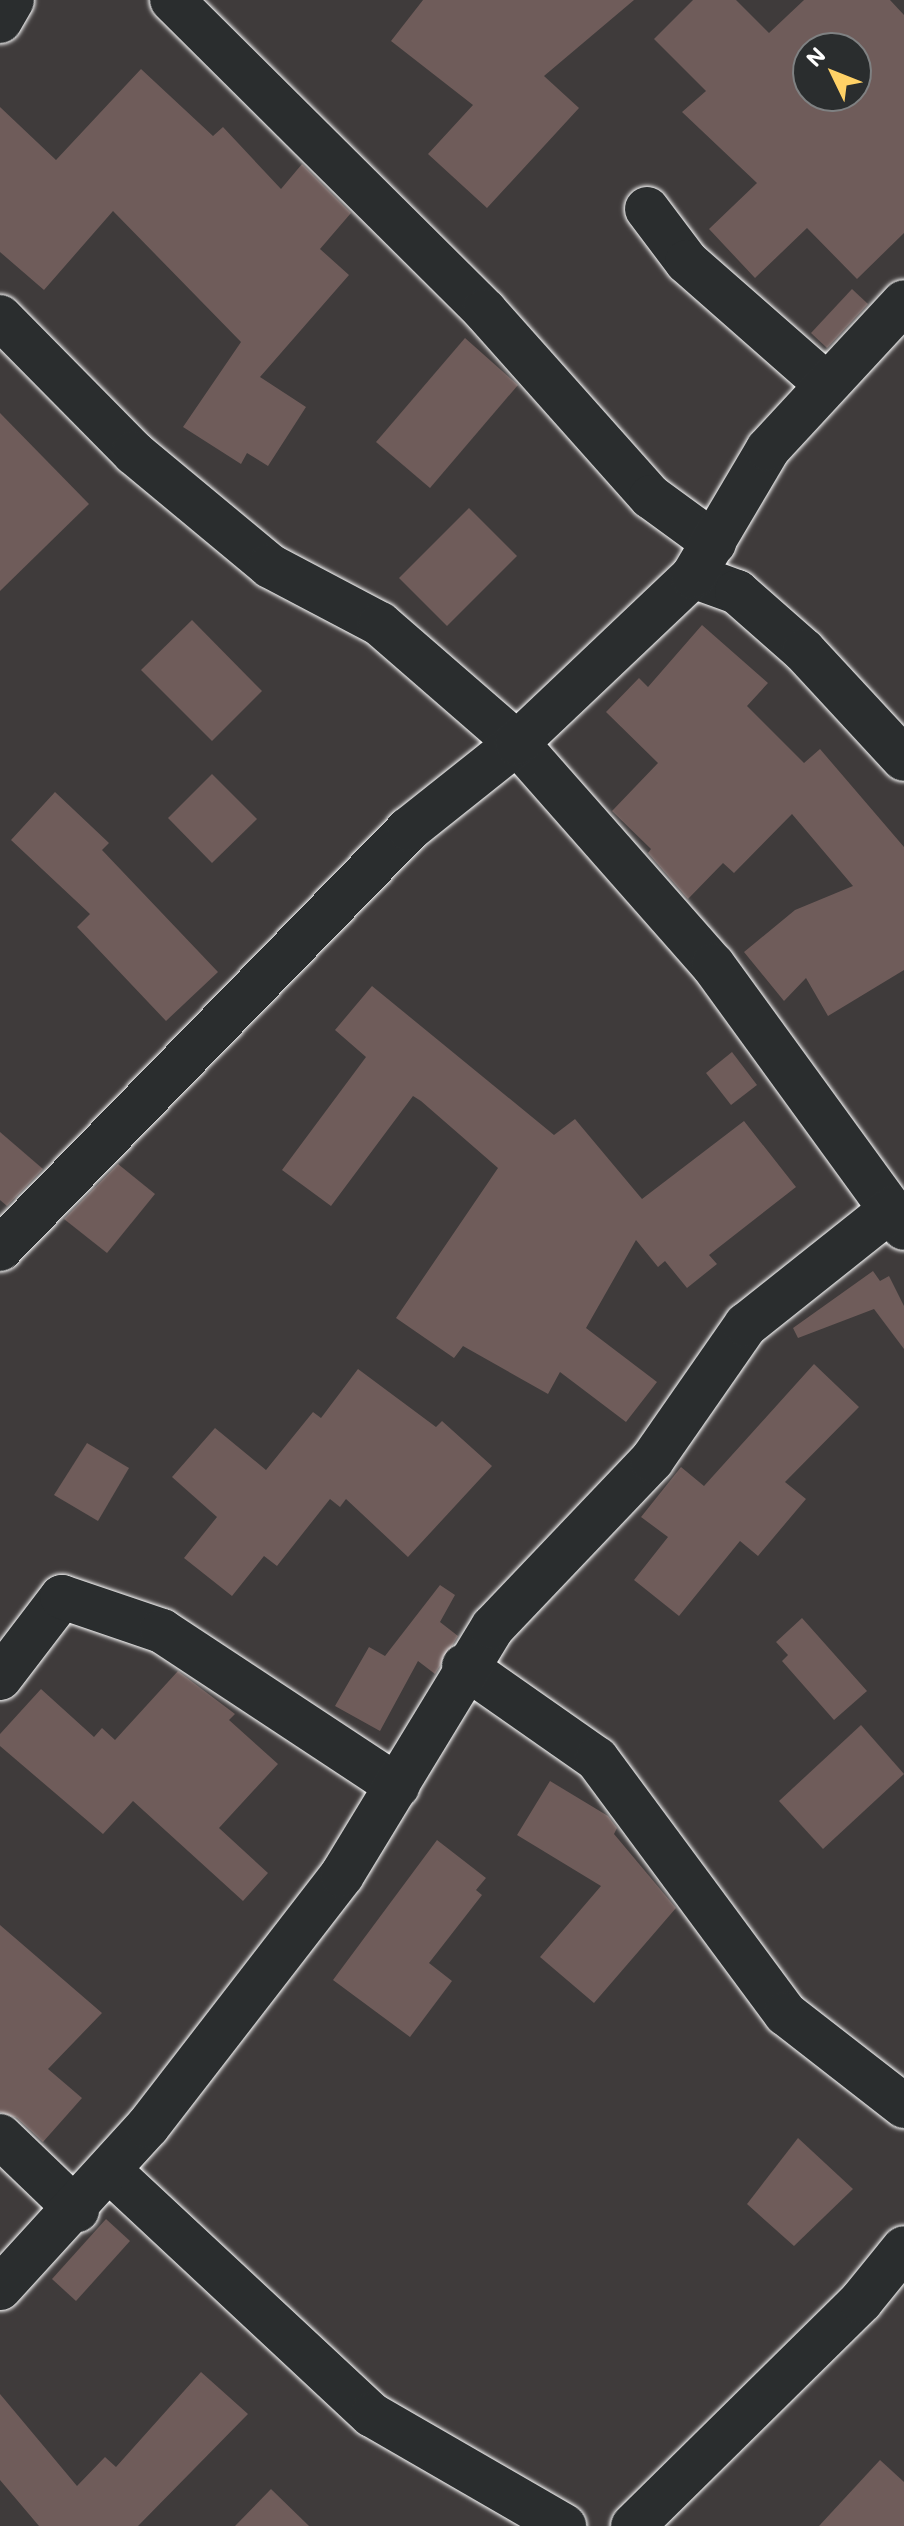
<!DOCTYPE html>
<style>
body{margin:0}
#map{position:relative;width:904px;height:2526px;overflow:hidden;background:#3f3b3b;font-family:Mali,sans-serif}
div>[style]{position:absolute}
[style*='--x']{left:calc(var(--x)*1px);top:calc(var(--y)*1px);width:calc(var(--w)*1px);rotate:calc(var(--a)*1deg)}
.building>*{inset:0;background:#6f5c5a}
.roads{filter:drop-shadow(0 0 2px #fff) drop-shadow(0 0 2px #fff)}
.minor>*{height:44px;margin:-22px;padding:0 22px;transform-origin:22px;border-radius:22px;background:#2a2d2e}
span{translate:-50% -50%;white-space:nowrap;text-align:center;line-height:1.15;-webkit-text-stroke:8px #2a2d2e;paint-order:stroke}
.north{position:absolute;left:792px;top:32px;width:80px;height:80px;box-sizing:border-box;background:#2a2d2e;border:2px solid #7f8182;border-radius:50%;rotate:313deg;font-size:22px;font-weight:700;line-height:32px;text-align:center;color:#fff}
.north::after{content:'';display:block;margin:auto;width:28px;height:36px;background:#ffd166;clip-path:polygon(50% 0,100% 100%,50% 72%,0 100%)}
</style>
<div id="map">
<div class="building">
<i style="clip-path:polygon(423px 0,634px 0,544px 76px,579px 108px,487px 208px,428px 154px,473px 105px,391px 41px)"></i>
<i style="clip-path:polygon(evenodd,693px 0,736px 0,769px 33px,804px 0,890px 0,904px 15px,904px 233px,857px 279px,807px 228px,755px 278px,709px 229px,757px 183px,682px 112px,706px 91px,654px 39px,693px 0,808px 48px,856px 48px,856px 96px,808px 96px,808px 48px)"></i>
<i style="clip-path:polygon(141px 69px,213px 136px,223px 127px,281px 189px,302px 164px,351px 213px,320px 249px,349px 275px,260px 377px,306px 407px,268px 466px,247px 453px,241px 464px,183px 427px,241px 342px,113px 211px,44px 290px,0 252px,0 107px,56px 160px)"></i>
<i style="clip-path:polygon(852px 289px,868px 304px,827px 348px,811px 333px)"></i>
<i style="clip-path:polygon(465px 338px,518px 385px,430px 488px,376px 442px)"></i>
<i style="clip-path:polygon(0 413px,89px 504px,0 591px)"></i>
<i style="clip-path:polygon(469px 508px,517px 556px,447px 626px,399px 578px)"></i>
<i style="clip-path:polygon(192px 620px,262px 691px,212px 741px,141px 670px)"></i>
<i style="clip-path:polygon(702px 625px,768px 683px,747px 706px,804px 763px,820px 749px,904px 847px,904px 970px,828px 1016px,806px 978px,784px 1001px,744px 952px,795px 910px,853px 886px,792px 814px,734px 873px,723px 863px,688px 899px,648px 853px,651px 849px,612px 811px,658px 763px,606px 712px,639px 678px,648px 687px)"></i>
<i style="clip-path:polygon(212px 774px,257px 819px,212px 863px,168px 818px)"></i>
<i style="clip-path:polygon(55px 792px,109px 843px,102px 850px,218px 972px,166px 1021px,77px 927px,90px 914px,11px 840px)"></i>
<i style="clip-path:polygon(372px 986px,554px 1135px,575px 1119px,642px 1199px,744px 1121px,796px 1187px,709px 1255px,717px 1264px,687px 1288px,665px 1261px,658px 1267px,636px 1240px,586px 1328px,657px 1382px,626px 1422px,560px 1372px,548px 1394px,463px 1346px,454px 1358px,396px 1318px,498px 1168px,421px 1101px,413px 1096px,331px 1206px,282px 1170px,366px 1057px,335px 1030px)"></i>
<i style="clip-path:polygon(732px 1052px,757px 1085px,731px 1105px,706px 1073px)"></i>
<i style="clip-path:polygon(0 1132px,43px 1169px,7px 1206px,0 1200px)"></i>
<i style="clip-path:polygon(118px 1164px,155px 1194px,107px 1253px,64px 1219px)"></i>
<i style="clip-path:polygon(873px 1271px,880px 1281px,889px 1276px,904px 1306px,904px 1349px,874px 1309px,798px 1338px,793px 1328px)"></i>
<i style="clip-path:polygon(814px 1364px,859px 1407px,785px 1482px,806px 1499px,758px 1556px,740px 1541px,679px 1616px,634px 1580px,668px 1537px,641px 1517px,681px 1467px,704px 1486px)"></i>
<i style="clip-path:polygon(358px 1369px,436px 1427px,442px 1421px,492px 1466px,408px 1557px,346px 1499px,340px 1507px,330px 1499px,277px 1566px,264px 1556px,232px 1596px,184px 1558px,217px 1517px,172px 1477px,215px 1428px,266px 1470px,313px 1412px,321px 1418px)"></i>
<i style="clip-path:polygon(87px 1443px,129px 1468px,98px 1521px,54px 1495px)"></i>
<i style="clip-path:polygon(440px 1585px,455px 1595px,440px 1622px,458px 1636px,435px 1674px,418px 1661px,380px 1731px,335px 1706px,369px 1647px,385px 1656px)"></i>
<i style="clip-path:polygon(802px 1618px,867px 1691px,834px 1720px,782px 1661px,788px 1655px,776px 1642px)"></i>
<i style="clip-path:polygon(178px 1671px,235px 1714px,229px 1720px,278px 1764px,219px 1828px,268px 1873px,243px 1901px,133px 1801px,103px 1834px,0 1746px,0 1734px,41px 1689px,94px 1737px,102px 1728px,115px 1740px)"></i>
<i style="clip-path:polygon(861px 1725px,904px 1774px,823px 1849px,779px 1801px)"></i>
<i style="clip-path:polygon(550px 1781px,608px 1816px,617px 1828px,614px 1834px,676px 1908px,594px 2003px,540px 1957px,601px 1886px,517px 1835px)"></i>
<i style="clip-path:polygon(437px 1840px,486px 1878px,476px 1890px,482px 1895px,429px 1963px,452px 1981px,410px 2037px,333px 1980px)"></i>
<i style="clip-path:polygon(0 1925px,102px 2013px,48px 2069px,82px 2098px,43px 2142px,17px 2118px,0 2112px)"></i>
<i style="clip-path:polygon(798px 2138px,853px 2189px,794px 2246px,747px 2204px)"></i>
<i style="clip-path:polygon(106px 2219px,130px 2241px,76px 2301px,52px 2279px)"></i>
<i style="clip-path:polygon(201px 2372px,248px 2414px,138px 2526px,39px 2526px,0 2480px,0 2394px,77px 2486px,105px 2457px,116px 2467px)"></i>
<i style="clip-path:polygon(880px 2460px,904px 2482px,904px 2526px,819px 2526px)"></i>
<i style="clip-path:polygon(271px 2489px,309px 2526px,235px 2526px)"></i>
</div>
<div class="roads">
<div class="minor">
<i style="--x:172;--y:0;--w:441;--a:44.8"></i>
<i style="--x:485;--y:311;--w:249;--a:48.3"></i>
<i style="--x:651;--y:497;--w:78;--a:36.1"></i>
<i style="--x:0;--y:21;--w:24;--a:-60"></i>
<i style="--x:647;--y:209;--w:66;--a:53"></i>
<i style="--x:687;--y:262;--w:185;--a:41.3"></i>
<i style="--x:0;--y:317;--w:191;--a:45.4"></i>
<i style="--x:134;--y:453;--w:177;--a:39.7"></i>
<i style="--x:270;--y:566;--w:124;--a:27.8"></i>
<i style="--x:380;--y:624;--w:181;--a:41"></i>
<i style="--x:517;--y:743;--w:296;--a:48.6"></i>
<i style="--x:713;--y:965;--w:325;--a:54"></i>
<i style="--x:693;--y:576;--w:47;--a:20"></i>
<i style="--x:737;--y:592;--w:89;--a:41.4"></i>
<i style="--x:804;--y:651;--w:147;--a:47.2"></i>
<i style="--x:0;--y:1249;--w:586;--a:-45.76"></i>
<i style="--x:409;--y:829;--w:138;--a:-38.5"></i>
<i style="--x:517;--y:743;--w:243;--a:-43.5"></i>
<i style="--x:693;--y:576;--w:147;--a:-59.4"></i>
<i style="--x:768;--y:449;--w:200;--a:-47.2"></i>
<i style="--x:464;--y:1666;--w:162;--a:35"></i>
<i style="--x:597;--y:1759;--w:317;--a:53.5"></i>
<i style="--x:786;--y:2014;--w:150;--a:37.9"></i>
<i style="--x:0;--y:1678;--w:102;--a:-52.6"></i>
<i style="--x:62;--y:1597;--w:106;--a:18.8"></i>
<i style="--x:162;--y:1631;--w:282;--a:33.4"></i>
<i style="--x:0;--y:2136;--w:107;--a:43.9"></i>
<i style="--x:110;--y:2171;--w:358;--a:43"></i>
<i style="--x:372;--y:2415;--w:222;--a:30"></i>
<i style="--x:0;--y:2288;--w:219;--a:-47.6"></i>
<i style="--x:148;--y:2126;--w:317;--a:-52.3"></i>
<i style="--x:342;--y:1875;--w:290;--a:-58.7"></i>
<i style="--x:493;--y:1627;--w:231;--a:-46.4"></i>
<i style="--x:652;--y:1460;--w:165;--a:-55.2"></i>
<i style="--x:746;--y:1325;--w:186;--a:-38.5"></i>
<i style="--x:633;--y:2526;--w:320;--a:-44.6"></i>
<i style="--x:861;--y:2301;--w:68;--a:-50.9"></i>
</div>
</div>
<div class="north">N</div>
</div>
